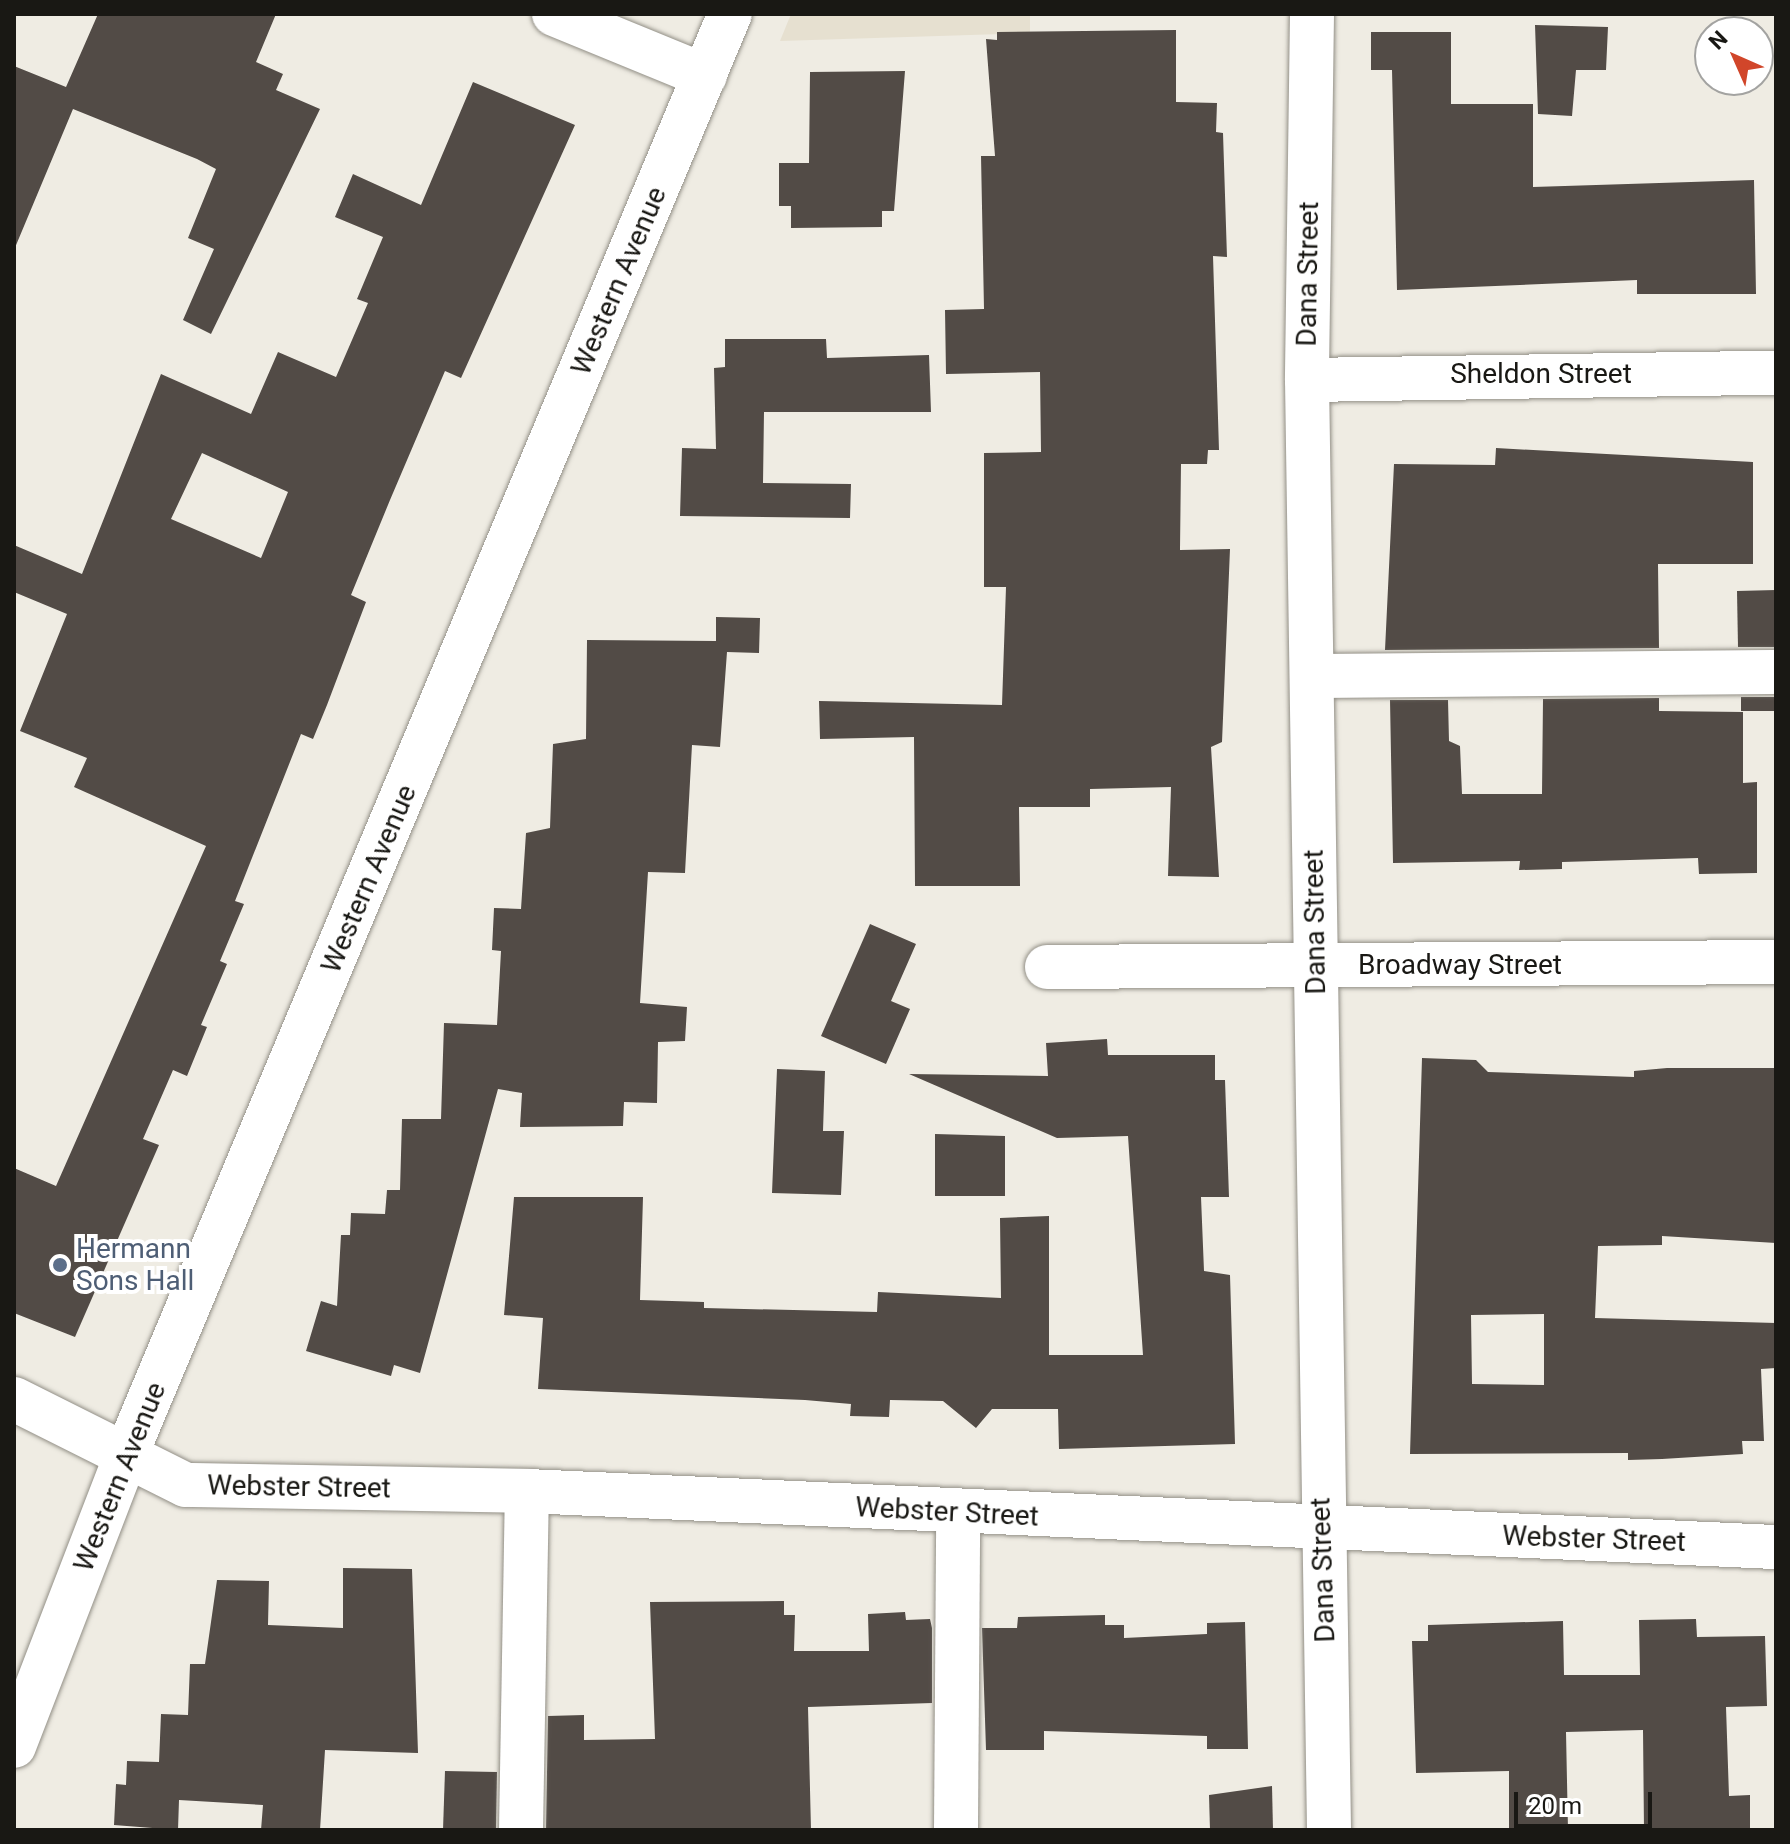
<!DOCTYPE html>
<style>
body{margin:0}
#map{position:relative;width:1790px;height:1844px;overflow:hidden;background:#efece3;font-family:Roboto,sans-serif}
div>[style]{position:absolute}
[style*='--x']{left:calc(var(--x)*1px);top:calc(var(--y)*1px);width:calc(var(--w)*1px);rotate:calc(var(--a)*1deg)}
.built>*{inset:0;background:#e6e0d0}
.building>*{inset:0;background:#524b46}
.roads{filter:drop-shadow(0 0 2px #928f86) drop-shadow(0 0 2px #928f86)}
.minor>*{height:44px;margin:-22px;padding:0 22px;transform-origin:22px;border-radius:22px;background:#fff}
.dots>*{width:22px;height:22px;translate:-50% -50%;box-sizing:border-box;border:4px solid #fff;border-radius:50%}
span{translate:-50% -50%;white-space:nowrap;text-align:center;line-height:1.15;-webkit-text-stroke:8px #fff;paint-order:stroke}
.street-label{font-size:28px;color:#191814}
.service-label{font-size:28px;color:#4e5e75}
.left{translate:0 -50%;text-align:left}
.frame{position:absolute;inset:0;border:16px solid #191814;pointer-events:none}
.north{position:absolute;left:1694px;top:16px;width:80px;height:80px;box-sizing:border-box;background:#fff;border:2px solid #a3a3a1;border-radius:50%;rotate:315deg;font-size:22px;font-weight:700;line-height:32px;text-align:center;color:#191814}
.north::after{content:'';display:block;margin:auto;width:28px;height:36px;background:#d1462a;clip-path:polygon(50% 0,100% 100%,50% 72%,0 100%)}
.scale{position:absolute;left:1514px;top:1792px;width:138px;height:36px;box-sizing:border-box;border:4px solid #191814;border-top:0;padding-left:10px;font-size:24px;line-height:28px;white-space:nowrap;color:#191814;-webkit-text-stroke:6px #fff;paint-order:stroke}
</style>
<div id="map">
<div class="built">
<i style="clip-path:polygon(791px 14px,1030px 14px,1030px 33px,780px 41px)"></i>
</div>
<div class="building">
<i style="clip-path:polygon(98px 14px,276px 14px,256px 62px,283px 74px,276px 90px,320px 109px,211px 334px,183px 320px,214px 249px,188px 238px,216px 169px,197px 159px,73px 109px,14px 250px,14px 66px,66px 87px)"></i>
<i style="clip-path:polygon(1535px 25px,1608px 27px,1606px 70px,1576px 70px,1572px 116px,1538px 114px)"></i>
<i style="clip-path:polygon(1176px 30px,1176px 102px,1217px 103px,1216px 132px,1223px 133px,1227px 257px,1213px 256px,1219px 450px,1208px 450px,1207px 464px,1181px 464px,1180px 550px,1230px 549px,1222px 742px,1211px 747px,1219px 877px,1168px 876px,1171px 787px,1090px 789px,1090px 807px,1019px 807px,1020px 886px,915px 886px,914px 737px,820px 739px,819px 701px,1002px 705px,1006px 587px,984px 587px,984px 453px,1041px 452px,1040px 372px,946px 374px,945px 310px,984px 309px,981px 156px,995px 156px,986px 39px,997px 40px,997px 32px)"></i>
<i style="clip-path:polygon(1371px 32px,1451px 32px,1451px 104px,1533px 104px,1533px 187px,1754px 180px,1756px 294px,1637px 294px,1637px 280px,1397px 290px,1392px 70px,1371px 70px)"></i>
<i style="clip-path:polygon(905px 71px,894px 211px,882px 211px,882px 227px,791px 228px,791px 206px,779px 206px,779px 163px,809px 163px,810px 72px)"></i>
<i style="clip-path:polygon(evenodd,473px 82px,575px 125px,461px 378px,445px 371px,390px 500px,351px 595px,366px 602px,327px 705px,313px 739px,301px 734px,235px 901px,244px 904px,220px 961px,227px 964px,201px 1025px,207px 1027px,187px 1076px,173px 1070px,143px 1139px,159px 1145px,75px 1337px,14px 1313px,14px 1168px,56px 1186px,206px 846px,74px 787px,87px 758px,20px 731px,67px 614px,14px 592px,14px 545px,82px 574px,161px 374px,251px 414px,278px 352px,336px 377px,368px 303px,357px 299px,383px 237px,335px 217px,353px 174px,421px 205px,473px 82px,202px 453px,288px 492px,261px 558px,171px 519px,202px 453px)"></i>
<i style="clip-path:polygon(725px 339px,826px 339px,827px 358px,929px 355px,931px 412px,764px 412px,763px 483px,851px 484px,850px 518px,680px 516px,682px 448px,716px 449px,714px 368px,725px 367px)"></i>
<i style="clip-path:polygon(1496px 448px,1753px 462px,1753px 564px,1658px 564px,1659px 648px,1385px 650px,1394px 464px,1495px 465px)"></i>
<i style="clip-path:polygon(1776px 590px,1776px 647px,1738px 647px,1737px 591px)"></i>
<i style="clip-path:polygon(716px 617px,760px 618px,759px 653px,727px 652px,720px 747px,692px 745px,685px 873px,648px 872px,640px 1003px,687px 1007px,685px 1041px,658px 1042px,657px 1103px,624px 1102px,623px 1126px,520px 1127px,522px 1093px,498px 1089px,420px 1373px,394px 1365px,391px 1376px,306px 1351px,321px 1301px,337px 1306px,341px 1235px,350px 1235px,351px 1213px,385px 1214px,387px 1190px,400px 1190px,402px 1119px,441px 1119px,444px 1023px,497px 1025px,501px 951px,492px 950px,494px 908px,521px 909px,526px 833px,550px 828px,553px 744px,586px 739px,587px 640px,716px 641px)"></i>
<i style="clip-path:polygon(1741px 697px,1776px 697px,1776px 711px,1741px 711px)"></i>
<i style="clip-path:polygon(1659px 698px,1659px 711px,1743px 712px,1743px 783px,1757px 782px,1757px 873px,1699px 874px,1698px 858px,1562px 862px,1562px 869px,1519px 870px,1520px 861px,1393px 863px,1390px 700px,1448px 700px,1449px 741px,1460px 746px,1462px 794px,1542px 794px,1543px 699px)"></i>
<i style="clip-path:polygon(870px 924px,916px 944px,891px 1001px,910px 1009px,886px 1064px,821px 1036px)"></i>
<i style="clip-path:polygon(1107px 1039px,1108px 1055px,1215px 1055px,1215px 1080px,1225px 1080px,1229px 1197px,1201px 1197px,1204px 1271px,1230px 1275px,1235px 1444px,1059px 1449px,1058px 1409px,992px 1409px,976px 1428px,943px 1401px,890px 1400px,889px 1417px,850px 1416px,851px 1404px,805px 1400px,538px 1389px,543px 1318px,504px 1315px,514px 1197px,643px 1197px,640px 1300px,704px 1302px,704px 1308px,877px 1312px,878px 1292px,1001px 1298px,1000px 1218px,1049px 1216px,1049px 1355px,1143px 1355px,1128px 1136px,1057px 1138px,909px 1074px,1048px 1076px,1046px 1043px)"></i>
<i style="clip-path:polygon(evenodd,1422px 1058px,1476px 1060px,1488px 1072px,1634px 1077px,1634px 1071px,1667px 1068px,1776px 1068px,1776px 1243px,1662px 1236px,1662px 1245px,1598px 1246px,1595px 1318px,1776px 1323px,1776px 1368px,1761px 1369px,1764px 1441px,1742px 1441px,1743px 1454px,1662px 1459px,1628px 1460px,1628px 1453px,1410px 1454px,1422px 1058px,1544px 1314px,1544px 1385px,1472px 1384px,1471px 1315px,1544px 1314px)"></i>
<i style="clip-path:polygon(777px 1069px,825px 1071px,823px 1131px,844px 1131px,841px 1195px,772px 1193px)"></i>
<i style="clip-path:polygon(935px 1134px,1005px 1136px,1005px 1196px,935px 1196px)"></i>
<i style="clip-path:polygon(343px 1568px,412px 1569px,418px 1753px,325px 1750px,320px 1830px,261px 1830px,263px 1805px,179px 1800px,178px 1830px,114px 1825px,116px 1784px,126px 1785px,127px 1761px,159px 1762px,161px 1714px,188px 1715px,190px 1664px,205px 1664px,217px 1580px,269px 1581px,268px 1625px,343px 1628px)"></i>
<i style="clip-path:polygon(784px 1601px,784px 1615px,795px 1615px,794px 1651px,869px 1651px,868px 1614px,905px 1612px,906px 1620px,930px 1619px,932px 1628px,932px 1703px,808px 1707px,811px 1830px,546px 1830px,548px 1716px,584px 1715px,584px 1740px,655px 1739px,650px 1602px)"></i>
<i style="clip-path:polygon(1105px 1615px,1105px 1625px,1124px 1625px,1124px 1638px,1207px 1634px,1207px 1623px,1245px 1622px,1248px 1749px,1207px 1749px,1207px 1736px,1044px 1731px,1044px 1750px,986px 1750px,982px 1628px,1017px 1628px,1018px 1617px)"></i>
<i style="clip-path:polygon(1696px 1619px,1697px 1637px,1765px 1636px,1767px 1706px,1726px 1707px,1729px 1796px,1750px 1795px,1750px 1830px,1644px 1830px,1643px 1730px,1566px 1732px,1568px 1830px,1509px 1830px,1509px 1771px,1416px 1773px,1412px 1641px,1428px 1641px,1428px 1625px,1563px 1621px,1564px 1675px,1640px 1675px,1639px 1620px)"></i>
<i style="clip-path:polygon(445px 1771px,497px 1772px,496px 1830px,443px 1830px)"></i>
<i style="clip-path:polygon(1272px 1786px,1273px 1830px,1210px 1830px,1209px 1795px)"></i>
</div>
<div class="roads">
<div class="minor">
<i style="--x:554;--y:14;--w:163;--a:22.3"></i>
<i style="--x:1312;--y:14;--w:366;--a:90.8"></i>
<i style="--x:1307;--y:380;--w:1450;--a:89.13"></i>
<i style="--x:1307;--y:380;--w:469;--a:-0.9"></i>
<i style="--x:1312;--y:676;--w:464;--a:-0.5"></i>
<i style="--x:1047;--y:967;--w:729;--a:-0.39"></i>
<i style="--x:14;--y:1399;--w:192;--a:26.6"></i>
<i style="--x:186;--y:1485;--w:341;--a:1"></i>
<i style="--x:527;--y:1491;--w:1250;--a:2.57"></i>
<i style="--x:14;--y:1746;--w:317;--a:-68.9"></i>
<i style="--x:128;--y:1450;--w:1557;--a:-67.26"></i>
<i style="--x:521;--y:1830;--w:339;--a:-89"></i>
<i style="--x:956;--y:1830;--w:317;--a:-89.6"></i>
</div>
</div>
<div class="dots">
<i style="left:60px;top:1265px;background:#5c6f8a"></i>
</div>
<div class="street-label">
<span style="left:1308px;top:274px;rotate:-89deg">Dana Street</span>
<span style="left:619px;top:281px;rotate:-67deg">Western Avenue</span>
<span style="left:1541px;top:374px">Sheldon Street</span>
<span style="left:369px;top:879px;rotate:-67deg">Western Avenue</span>
<span style="left:1315px;top:922px;rotate:-91deg">Dana Street</span>
<span style="left:1460px;top:965px">Broadway Street</span>
<span style="left:120px;top:1477px;rotate:-68deg">Western Avenue</span>
<span style="left:299px;top:1487px;rotate:1deg">Webster Street</span>
<span style="left:947px;top:1512px;rotate:3deg">Webster Street</span>
<span style="left:1594px;top:1539px;rotate:2deg">Webster Street</span>
<span style="left:1323px;top:1570px;rotate:-92deg">Dana Street</span>
</div>
<div class="service-label">
<span class="left" style="left:76px;top:1265px">Hermann<br>Sons Hall</span>
</div>
<div class="frame"></div>
<div class="north">N</div>
<div class="scale">20 m</div>
</div>
